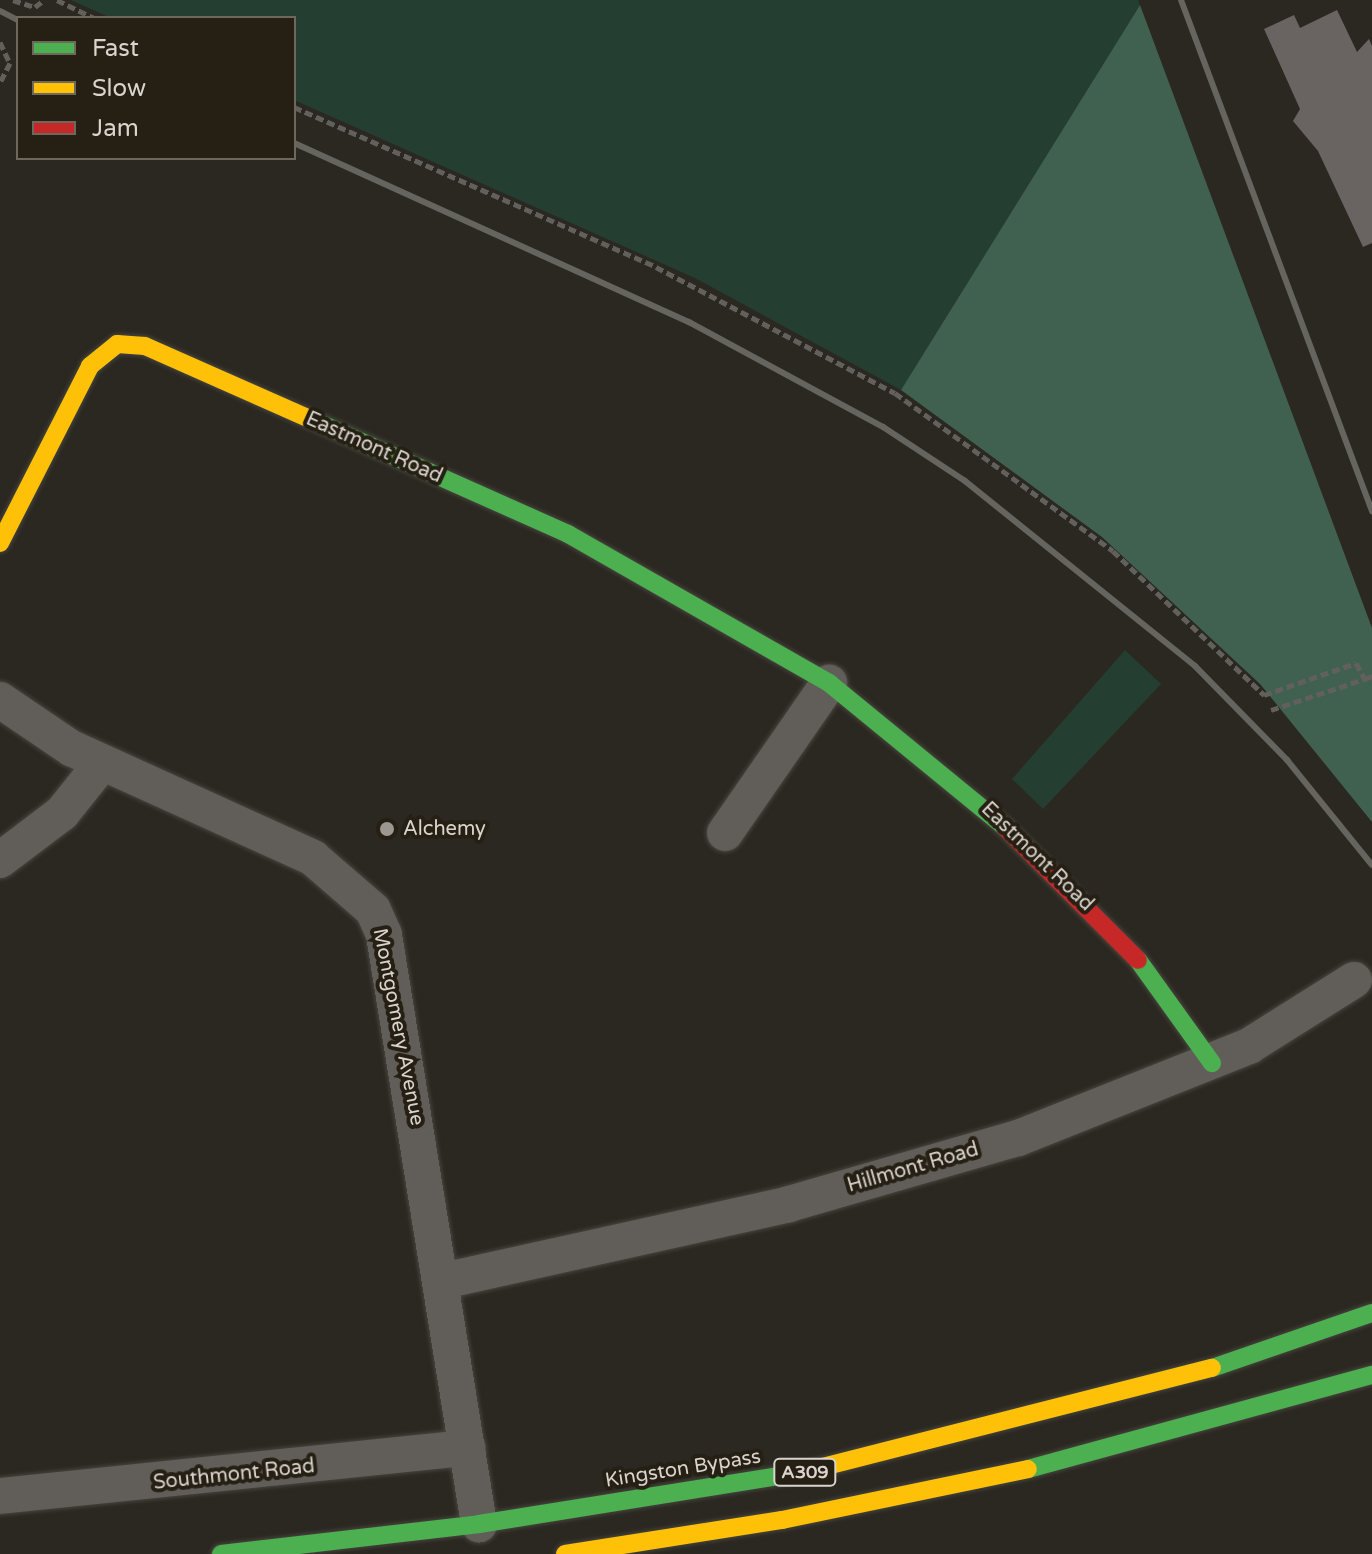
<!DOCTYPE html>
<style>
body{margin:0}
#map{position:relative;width:1372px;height:1554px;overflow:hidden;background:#2b2821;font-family:"Varela Round",sans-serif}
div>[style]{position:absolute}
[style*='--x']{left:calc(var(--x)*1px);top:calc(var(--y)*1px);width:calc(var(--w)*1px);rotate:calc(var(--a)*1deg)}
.green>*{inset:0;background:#243e31}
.forest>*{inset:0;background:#406050}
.building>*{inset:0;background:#696462}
.path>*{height:5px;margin-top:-2.5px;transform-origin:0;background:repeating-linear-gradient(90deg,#62605c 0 8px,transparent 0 12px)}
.roads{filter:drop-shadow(0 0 2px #46443e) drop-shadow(0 0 2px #46443e)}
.street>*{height:36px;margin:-18px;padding:0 18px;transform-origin:18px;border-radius:18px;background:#615e5a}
.fast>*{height:18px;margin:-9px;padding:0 9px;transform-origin:9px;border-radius:9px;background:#4caf50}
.slow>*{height:18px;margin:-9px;padding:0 9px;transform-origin:9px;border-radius:9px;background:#ffc107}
.jam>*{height:18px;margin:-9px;padding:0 9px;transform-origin:9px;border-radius:9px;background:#c62828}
.rail>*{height:6px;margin:-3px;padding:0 3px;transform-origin:3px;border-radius:3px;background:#66645f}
.dots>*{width:22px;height:22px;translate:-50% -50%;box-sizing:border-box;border:4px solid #251f14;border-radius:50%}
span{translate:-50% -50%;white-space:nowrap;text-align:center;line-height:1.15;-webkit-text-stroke:8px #251f14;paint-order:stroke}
.shield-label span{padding:2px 6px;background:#251f14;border:2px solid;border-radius:6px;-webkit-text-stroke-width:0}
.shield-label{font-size:18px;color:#d9d5ce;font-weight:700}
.street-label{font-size:20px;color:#d9d5ce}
.poi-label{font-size:20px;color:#d9d5ce}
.left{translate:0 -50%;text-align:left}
.legend{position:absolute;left:16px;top:16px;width:280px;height:144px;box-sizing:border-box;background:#251f14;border:2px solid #6d685e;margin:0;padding:10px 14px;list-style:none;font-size:24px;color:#d9d5ce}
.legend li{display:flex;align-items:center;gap:16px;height:40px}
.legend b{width:40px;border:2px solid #6d685e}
</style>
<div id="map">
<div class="green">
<i style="clip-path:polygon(71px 0,1138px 0,1140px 5px,901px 390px,695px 278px,294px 100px,294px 18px,111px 18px)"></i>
<i style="clip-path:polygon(1125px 650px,1161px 684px,1043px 809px,1012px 779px)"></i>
</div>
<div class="forest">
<i style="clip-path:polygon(1140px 5px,1372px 628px,1372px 822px,1260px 684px,1102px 537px,901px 390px)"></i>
</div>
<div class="building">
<i style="clip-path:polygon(1337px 10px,1357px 52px,1369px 39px,1372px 46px,1372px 243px,1363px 247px,1318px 151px,1293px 121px,1300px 109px,1264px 29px,1294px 15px,1300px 28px)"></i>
</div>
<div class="path">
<i style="--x:13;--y:0;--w:23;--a:18"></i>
<i style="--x:35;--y:7;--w:11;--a:-38"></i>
<i style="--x:57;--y:0;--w:41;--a:25.9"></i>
<i style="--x:0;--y:42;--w:23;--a:65"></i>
<i style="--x:10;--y:63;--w:22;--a:117"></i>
<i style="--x:294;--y:107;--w:396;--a:23.8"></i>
<i style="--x:656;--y:267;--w:270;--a:27.8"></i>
<i style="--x:895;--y:393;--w:269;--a:35.9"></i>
<i style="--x:1113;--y:551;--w:209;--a:43.6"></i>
<i style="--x:1264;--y:695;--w:97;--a:-19.2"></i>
<i style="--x:1356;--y:663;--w:18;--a:61"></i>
<i style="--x:1365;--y:679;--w:8;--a:-23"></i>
<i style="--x:1271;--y:710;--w:99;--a:-18.3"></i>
</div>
<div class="roads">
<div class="street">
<i style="--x:0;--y:700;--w:86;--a:34.1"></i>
<i style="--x:71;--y:748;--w:266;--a:24.4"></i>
<i style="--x:313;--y:858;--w:79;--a:40.9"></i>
<i style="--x:373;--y:910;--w:27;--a:66"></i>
<i style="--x:384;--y:935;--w:597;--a:80.84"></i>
<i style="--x:725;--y:833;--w:183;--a:-55.3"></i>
<i style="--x:0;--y:860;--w:78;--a:-37.2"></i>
<i style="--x:62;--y:813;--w:64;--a:-51.3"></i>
<i style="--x:443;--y:1281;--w:354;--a:-12.5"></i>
<i style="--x:789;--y:1204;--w:238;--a:-16.1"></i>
<i style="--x:1018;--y:1138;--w:249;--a:-21.7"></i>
<i style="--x:1249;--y:1046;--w:124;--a:-32.2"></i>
<i style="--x:0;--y:1496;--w:470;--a:-5.9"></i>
</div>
<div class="fast">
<i style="--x:310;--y:419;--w:282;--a:24"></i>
<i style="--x:568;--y:534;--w:301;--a:29.7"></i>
<i style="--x:829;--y:683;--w:227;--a:39.3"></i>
<i style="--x:1138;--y:960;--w:127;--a:54.3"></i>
<i style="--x:1212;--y:1368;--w:169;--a:-19"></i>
<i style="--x:1028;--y:1469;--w:357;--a:-15.3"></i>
<i style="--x:221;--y:1554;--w:260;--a:-6.6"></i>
<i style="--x:479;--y:1524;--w:328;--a:-9.1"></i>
</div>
<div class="slow">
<i style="--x:0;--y:543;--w:199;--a:-63"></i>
<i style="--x:90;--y:366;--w:35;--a:-39"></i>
<i style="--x:117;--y:344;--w:28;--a:4"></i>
<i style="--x:145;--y:346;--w:180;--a:23.9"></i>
<i style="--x:803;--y:1472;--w:422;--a:-14.3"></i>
<i style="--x:565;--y:1554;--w:220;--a:-8.9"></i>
<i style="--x:782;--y:1520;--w:251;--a:-11.7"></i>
</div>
<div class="jam">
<i style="--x:1005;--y:827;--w:188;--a:45"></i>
</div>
</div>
<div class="rail">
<i style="--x:1181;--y:0;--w:546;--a:69.51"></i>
<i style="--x:0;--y:11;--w:20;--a:27"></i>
<i style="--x:294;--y:143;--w:434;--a:24.4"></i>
<i style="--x:689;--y:322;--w:221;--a:28.4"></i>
<i style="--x:883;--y:427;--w:98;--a:33.4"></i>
<i style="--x:965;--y:481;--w:295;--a:38.8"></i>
<i style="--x:1195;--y:666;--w:132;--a:45.6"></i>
<i style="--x:1287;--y:760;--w:135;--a:51"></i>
</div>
<div class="dots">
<i style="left:387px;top:829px;background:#9c9891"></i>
</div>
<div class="shield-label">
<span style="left:805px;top:1472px">A309</span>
</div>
<div class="street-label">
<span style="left:374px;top:448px;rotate:24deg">Eastmont Road</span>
<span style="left:1037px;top:857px;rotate:44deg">Eastmont Road</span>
<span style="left:398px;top:1027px;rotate:79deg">Montgomery Avenue</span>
<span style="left:913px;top:1168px;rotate:-16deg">Hillmont Road</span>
<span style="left:683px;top:1469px;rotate:-9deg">Kingston Bypass</span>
<span style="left:234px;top:1475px;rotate:-6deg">Southmont Road</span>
</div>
<div class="poi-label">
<span class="left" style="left:403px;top:829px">Alchemy</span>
</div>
<ul class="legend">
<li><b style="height:10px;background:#4caf50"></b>Fast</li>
<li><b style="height:10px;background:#ffc107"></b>Slow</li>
<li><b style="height:10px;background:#c62828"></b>Jam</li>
</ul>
</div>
